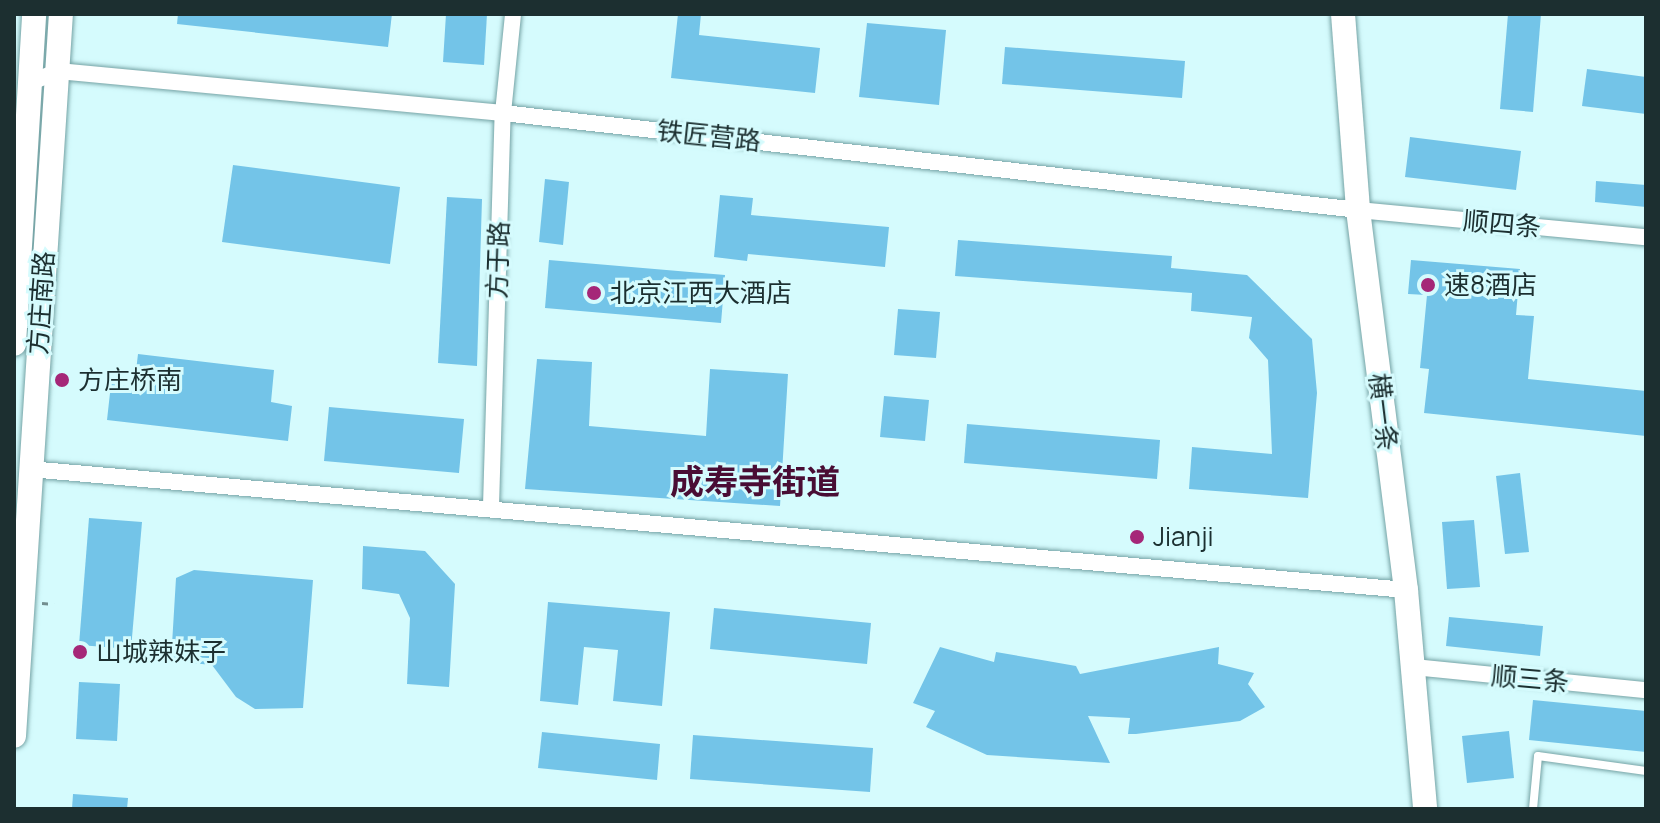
<!DOCTYPE html>
<meta charset="utf-8">
<style>
body{margin:0}
#map{position:relative;width:1660px;height:823px;overflow:hidden;background:#d5fbfd;font-family:Manrope,"Noto Sans SC",sans-serif}
div>[style]{position:absolute}
[style*='--x']{left:calc(var(--x)*1px);top:calc(var(--y)*1px);width:calc(var(--w)*1px);rotate:calc(var(--a)*1deg)}
.building>*{inset:0;background:#73c4e8}
.path>*{height:3px;margin-top:-1.5px;transform-origin:0;background:repeating-linear-gradient(90deg,#728e8f 0 6px,transparent 0 12px)}
.roads{filter:drop-shadow(0 0 2px #75a3a5) drop-shadow(0 0 2px #75a3a5)}
.lane>*{height:8px;margin:-4px;padding:0 4px;transform-origin:4px;border-radius:4px;background:#fff}
.street>*{height:16px;margin:-8px;padding:0 8px;transform-origin:8px;border-radius:8px;background:#fff}
.secondary>*{height:24px;margin:-12px;padding:0 12px;transform-origin:12px;border-radius:12px;background:#fff}
.dots>*{width:22px;height:22px;translate:-50% -50%;box-sizing:border-box;border:4px solid #d5fbfd;border-radius:50%}
span{translate:-50% -50%;white-space:nowrap;text-align:center;line-height:1.15;-webkit-text-stroke:6px #d5fbfd;paint-order:stroke}
.street-label{font-size:26px;color:#1c2f30}
.poi-label{font-size:26px;color:#1c2f30}
.left{translate:0 -50%;text-align:left}
.district-label{font-size:34px;color:#490d34;font-weight:700}
.frame{position:absolute;inset:0;border:16px solid #1c2f30;pointer-events:none}
</style>
<div id="map">
<div class="building">
<i style="clip-path:polygon(178px 14px,392px 14px,388px 47px,177px 24px)"></i>
<i style="clip-path:polygon(446px 14px,487px 14px,484px 65px,443px 62px)"></i>
<i style="clip-path:polygon(678px 14px,701px 14px,699px 35px,820px 48px,815px 93px,671px 78px)"></i>
<i style="clip-path:polygon(1508px 14px,1541px 14px,1533px 112px,1500px 109px)"></i>
<i style="clip-path:polygon(867px 23px,946px 30px,939px 105px,859px 97px)"></i>
<i style="clip-path:polygon(1005px 47px,1185px 61px,1182px 98px,1002px 84px)"></i>
<i style="clip-path:polygon(1587px 69px,1646px 77px,1646px 114px,1582px 106px)"></i>
<i style="clip-path:polygon(1410px 137px,1521px 151px,1516px 190px,1405px 177px)"></i>
<i style="clip-path:polygon(233px 165px,400px 187px,390px 264px,222px 242px)"></i>
<i style="clip-path:polygon(545px 179px,569px 182px,563px 245px,539px 242px)"></i>
<i style="clip-path:polygon(1596px 181px,1646px 185px,1646px 207px,1595px 202px)"></i>
<i style="clip-path:polygon(720px 195px,753px 198px,751px 215px,889px 227px,885px 267px,748px 254px,747px 261px,714px 257px)"></i>
<i style="clip-path:polygon(447px 197px,482px 199px,477px 366px,438px 363px)"></i>
<i style="clip-path:polygon(958px 240px,1172px 256px,1171px 268px,1247px 275px,1312px 339px,1317px 393px,1308px 498px,1189px 489px,1192px 447px,1272px 454px,1268px 360px,1249px 338px,1252px 317px,1191px 311px,1192px 293px,955px 276px)"></i>
<i style="clip-path:polygon(549px 260px,725px 275px,721px 323px,545px 308px)"></i>
<i style="clip-path:polygon(1411px 260px,1520px 269px,1516px 315px,1534px 316px,1528px 379px,1646px 391px,1646px 436px,1424px 413px,1429px 369px,1420px 368px,1427px 295px,1408px 294px)"></i>
<i style="clip-path:polygon(898px 309px,940px 312px,936px 358px,894px 355px)"></i>
<i style="clip-path:polygon(138px 354px,274px 370px,271px 402px,292px 406px,288px 441px,107px 420px,111px 384px,134px 387px)"></i>
<i style="clip-path:polygon(537px 359px,592px 362px,589px 426px,706px 436px,710px 369px,788px 374px,780px 506px,525px 489px)"></i>
<i style="clip-path:polygon(884px 396px,929px 400px,925px 441px,880px 437px)"></i>
<i style="clip-path:polygon(329px 407px,464px 419px,459px 473px,324px 461px)"></i>
<i style="clip-path:polygon(967px 424px,1160px 440px,1157px 479px,964px 463px)"></i>
<i style="clip-path:polygon(1520px 473px,1529px 552px,1505px 554px,1496px 476px)"></i>
<i style="clip-path:polygon(89px 518px,142px 522px,131px 649px,79px 645px)"></i>
<i style="clip-path:polygon(1474px 520px,1480px 587px,1447px 589px,1442px 522px)"></i>
<i style="clip-path:polygon(363px 546px,425px 551px,455px 584px,449px 687px,407px 684px,410px 618px,399px 594px,362px 589px)"></i>
<i style="clip-path:polygon(194px 570px,313px 580px,303px 708px,255px 709px,236px 697px,212px 665px,171px 661px,176px 578px)"></i>
<i style="clip-path:polygon(548px 602px,670px 612px,662px 706px,613px 701px,618px 650px,584px 647px,578px 705px,540px 701px)"></i>
<i style="clip-path:polygon(714px 608px,871px 623px,867px 664px,710px 649px)"></i>
<i style="clip-path:polygon(1449px 617px,1543px 626px,1540px 656px,1446px 646px)"></i>
<i style="clip-path:polygon(940px 647px,994px 662px,996px 652px,1076px 666px,1080px 674px,1219px 647px,1218px 664px,1254px 673px,1248px 684px,1265px 707px,1240px 721px,1136px 734px,1128px 734px,1130px 718px,1088px 716px,1110px 763px,987px 755px,926px 727px,935px 711px,913px 703px)"></i>
<i style="clip-path:polygon(79px 682px,120px 684px,117px 741px,76px 739px)"></i>
<i style="clip-path:polygon(1533px 700px,1646px 711px,1646px 752px,1529px 740px)"></i>
<i style="clip-path:polygon(1509px 731px,1514px 778px,1467px 783px,1462px 736px)"></i>
<i style="clip-path:polygon(542px 732px,660px 744px,657px 780px,538px 768px)"></i>
<i style="clip-path:polygon(693px 735px,873px 748px,870px 792px,690px 779px)"></i>
<i style="clip-path:polygon(73px 794px,128px 798px,127px 809px,72px 809px)"></i>
</div>
<div class="path">
<i style="--x:42;--y:603;--w:12;--a:5"></i>
</div>
<div class="roads">
<div class="lane">
<i style="--x:1533;--y:809;--w:53;--a:-84.6"></i>
<i style="--x:1538;--y:756;--w:109;--a:7.9"></i>
</div>
<div class="street">
<i style="--x:29;--y:83;--w:31;--a:-22"></i>
<i style="--x:58;--y:71;--w:447;--a:5.4"></i>
<i style="--x:503;--y:113;--w:860;--a:6.47"></i>
<i style="--x:1358;--y:210;--w:289;--a:5.4"></i>
<i style="--x:29;--y:469;--w:1382;--a:5.02"></i>
<i style="--x:491;--y:506;--w:393;--a:-88.3"></i>
<i style="--x:503;--y:113;--w:100;--a:-84.2"></i>
<i style="--x:1414;--y:667;--w:233;--a:5.7"></i>
</div>
<div class="secondary">
<i style="--x:1343;--y:14;--w:197;--a:85.6"></i>
<i style="--x:1358;--y:210;--w:383;--a:82.8"></i>
<i style="--x:1406;--y:590;--w:220;--a:85"></i>
<i style="--x:14;--y:344;--w:331;--a:-86.5"></i>
<i style="--x:14;--y:736;--w:724;--a:-86.28"></i>
</div>
</div>
<div class="dots">
<i style="left:1428px;top:285px;background:#a52778"></i>
<i style="left:594px;top:293px;background:#a52778"></i>
<i style="left:62px;top:380px;background:#a52778"></i>
<i style="left:1137px;top:537px;background:#a52778"></i>
<i style="left:80px;top:652px;background:#a52778"></i>
</div>
<div class="street-label">
<span style="left:709px;top:136px;rotate:6deg">铁匠营路</span>
<span style="left:1502px;top:224px;rotate:5deg">顺四条</span>
<span style="left:498px;top:260px;rotate:-88deg">方于路</span>
<span style="left:41px;top:303px;rotate:-86deg">方庄南路</span>
<span style="left:1383px;top:412px;rotate:83deg">横一条</span>
<span style="left:1530px;top:679px;rotate:5deg">顺三条</span>
</div>
<div class="poi-label">
<span class="left" style="left:1444px;top:285px">速8酒店</span>
<span class="left" style="left:610px;top:293px">北京江西大酒店</span>
<span class="left" style="left:78px;top:380px">方庄桥南</span>
<span class="left" style="left:1153px;top:537px">Jianji</span>
<span class="left" style="left:96px;top:652px">山城辣妹子</span>
</div>
<div class="district-label">
<span style="left:755px;top:482px">成寿寺街道</span>
</div>
<div class="frame"></div>
</div>
